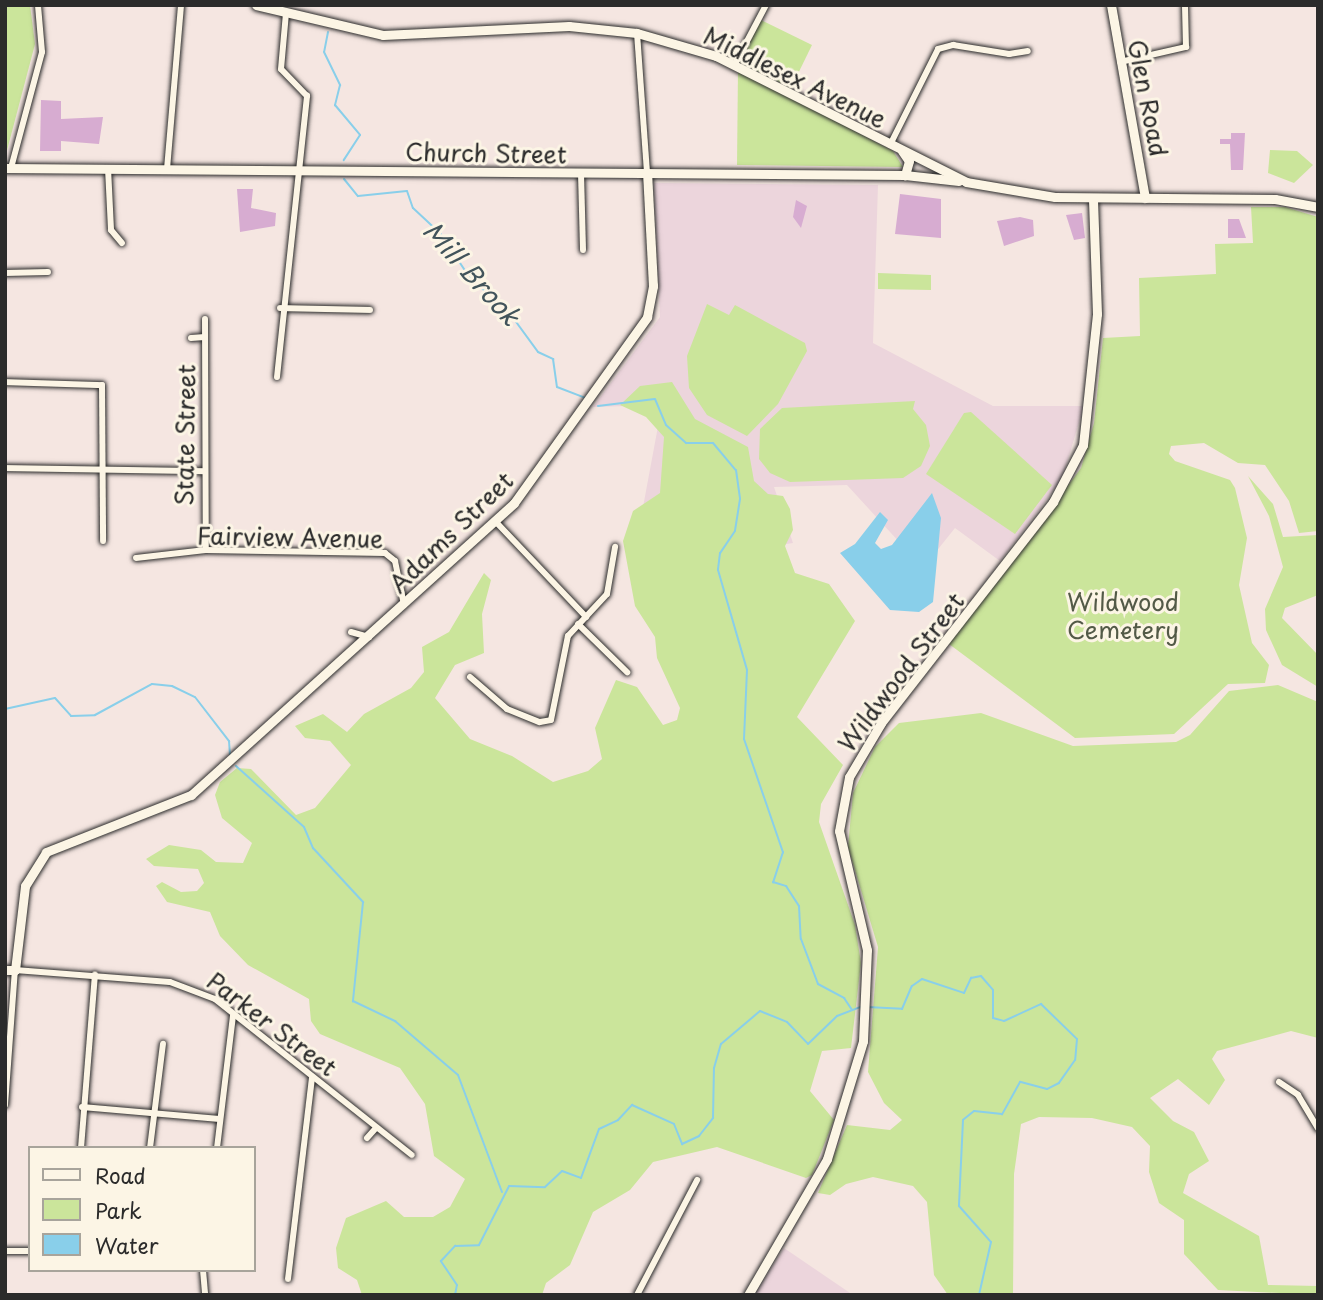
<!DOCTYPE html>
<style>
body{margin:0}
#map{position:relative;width:1323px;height:1300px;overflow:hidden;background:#f5e6e1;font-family:"Playpen Sans",sans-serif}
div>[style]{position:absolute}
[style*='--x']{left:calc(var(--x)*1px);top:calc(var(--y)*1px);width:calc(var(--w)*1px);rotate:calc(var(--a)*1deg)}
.built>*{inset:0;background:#ecd5dc}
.green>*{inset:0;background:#cbe59b}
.water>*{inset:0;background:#89cfea}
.stream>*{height:2px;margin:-1px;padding:0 1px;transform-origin:1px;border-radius:1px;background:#89cfea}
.building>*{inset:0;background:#d7acd1}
.roads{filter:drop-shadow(0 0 2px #2b2b2b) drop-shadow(0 0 2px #2b2b2b)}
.street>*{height:6px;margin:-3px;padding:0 3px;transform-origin:3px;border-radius:3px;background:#fcf5e5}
.secondary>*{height:9px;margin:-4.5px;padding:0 4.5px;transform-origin:4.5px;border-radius:4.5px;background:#fcf5e5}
span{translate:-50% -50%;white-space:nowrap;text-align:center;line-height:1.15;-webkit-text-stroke:6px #fcf5e5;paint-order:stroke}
.street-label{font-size:24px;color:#2b2b2b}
.park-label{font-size:24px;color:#535a47}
.water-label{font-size:26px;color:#42545b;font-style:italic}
.frame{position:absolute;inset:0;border:7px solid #2b2b2b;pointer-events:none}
.legend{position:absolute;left:28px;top:1146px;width:228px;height:126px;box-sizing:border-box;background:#fcf5e5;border:2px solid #a8a49b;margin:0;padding:9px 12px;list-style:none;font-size:21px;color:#2b2b2b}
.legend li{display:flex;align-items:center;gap:14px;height:35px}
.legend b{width:35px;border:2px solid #a8a49b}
</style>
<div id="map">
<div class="built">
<i style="clip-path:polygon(654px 183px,878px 185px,873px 343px,993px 406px,1084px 406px,1062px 479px,1000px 561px,955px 528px,923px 568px,847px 485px,774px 487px,793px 543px,773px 546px,638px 534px,662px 405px,593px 407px,660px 317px)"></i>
<i style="clip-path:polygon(784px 1248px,853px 1295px,754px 1295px)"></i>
</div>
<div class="green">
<i style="clip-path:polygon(5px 5px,30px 5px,35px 44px,5px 158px)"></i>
<i style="clip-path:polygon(761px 20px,812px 45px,791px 88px,739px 62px)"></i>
<i style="clip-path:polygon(738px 70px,893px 151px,903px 167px,737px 165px)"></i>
<i style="clip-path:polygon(1270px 150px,1297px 151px,1313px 165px,1294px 183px,1268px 173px)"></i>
<i style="clip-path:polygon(1251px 207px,1285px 207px,1318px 217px,1318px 531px,1299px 533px,1289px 501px,1265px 465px,1238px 463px,1204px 443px,1171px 446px,1169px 454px,1175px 461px,1230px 480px,1235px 488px,1247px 538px,1239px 585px,1252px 643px,1269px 665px,1265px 683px,1228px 684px,1174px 734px,1075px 738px,949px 644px,1081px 468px,1094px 423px,1103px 338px,1140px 336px,1139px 278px,1216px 274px,1215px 244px,1253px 243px)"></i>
<i style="clip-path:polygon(878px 273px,931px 275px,931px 290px,878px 289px)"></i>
<i style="clip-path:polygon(707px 304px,729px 315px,735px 305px,805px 343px,807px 351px,778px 404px,747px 436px,707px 415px,689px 388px,687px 356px)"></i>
<i style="clip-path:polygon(672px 382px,695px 419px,748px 447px,754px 481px,768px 494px,783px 496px,790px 509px,793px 530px,785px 546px,795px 573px,829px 584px,855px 621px,797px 717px,843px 765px,821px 804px,819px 822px,855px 925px,861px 963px,851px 1048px,822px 1051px,810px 1091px,834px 1120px,812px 1175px,806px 1178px,717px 1147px,653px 1162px,630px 1190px,593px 1212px,570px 1265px,546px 1283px,542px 1295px,362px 1295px,357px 1280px,338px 1268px,336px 1248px,346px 1218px,386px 1201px,404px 1217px,433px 1217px,450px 1207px,465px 1179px,434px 1156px,425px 1104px,400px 1068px,320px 1034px,311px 1021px,309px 999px,248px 965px,220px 936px,210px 912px,167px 902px,156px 886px,162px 882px,181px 892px,197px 891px,204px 883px,198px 869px,154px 866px,146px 859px,169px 845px,201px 850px,216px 862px,243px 863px,252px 843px,222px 818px,215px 795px,220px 782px,237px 768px,251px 769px,296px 815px,315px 808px,351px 765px,330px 741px,305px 738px,295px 726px,323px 714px,347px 732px,364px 714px,411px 688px,424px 672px,422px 647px,449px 632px,484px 573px,491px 580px,482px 614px,484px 653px,455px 665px,435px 698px,470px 739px,512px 756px,553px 782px,588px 771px,602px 759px,595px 728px,616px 680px,637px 687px,663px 725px,677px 720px,680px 708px,657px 658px,655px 637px,635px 606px,623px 541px,633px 511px,660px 493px,664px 437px,646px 417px,620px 405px,640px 386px)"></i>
<i style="clip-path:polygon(915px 401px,913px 409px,926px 425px,930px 446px,921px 466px,903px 478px,790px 482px,770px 473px,759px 459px,760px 429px,782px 408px)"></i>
<i style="clip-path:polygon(971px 412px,1052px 485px,1015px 534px,926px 474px,964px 413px)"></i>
<i style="clip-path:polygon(1248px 476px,1273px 504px,1283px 537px,1318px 535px,1318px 595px,1285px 608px,1282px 618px,1318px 655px,1318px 687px,1282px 665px,1266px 630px,1265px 609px,1283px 567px,1269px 516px)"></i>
<i style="clip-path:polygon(1278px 685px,1318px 702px,1318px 1038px,1291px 1031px,1217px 1051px,1212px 1059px,1225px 1080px,1209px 1105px,1178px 1079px,1150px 1098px,1173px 1121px,1194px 1132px,1209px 1161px,1189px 1174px,1183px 1193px,1259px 1236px,1268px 1285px,1318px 1286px,1318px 1295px,1218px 1290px,1184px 1254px,1184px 1220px,1159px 1203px,1149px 1172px,1150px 1146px,1132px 1127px,1092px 1118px,1039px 1117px,1021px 1124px,1014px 1174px,1013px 1295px,948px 1295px,934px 1275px,927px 1202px,913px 1186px,873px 1177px,846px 1184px,830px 1195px,818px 1193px,847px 1125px,890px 1130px,902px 1120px,884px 1103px,868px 1072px,878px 947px,848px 847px,853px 793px,875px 747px,899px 723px,981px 713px,1073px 746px,1176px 742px,1190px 735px,1229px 691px)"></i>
</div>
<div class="water">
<i style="clip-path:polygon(932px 493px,941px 518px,933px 602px,919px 612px,890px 610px,840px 553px,855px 544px,880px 512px,888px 520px,875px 543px,881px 549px,892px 545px)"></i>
</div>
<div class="stream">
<i style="--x:328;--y:32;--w:20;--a:101"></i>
<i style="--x:324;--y:52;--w:37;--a:64"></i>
<i style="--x:340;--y:85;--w:21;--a:104"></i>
<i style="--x:335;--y:105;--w:39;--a:50"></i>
<i style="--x:360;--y:135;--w:30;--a:123"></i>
<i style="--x:344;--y:179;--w:22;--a:51"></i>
<i style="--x:358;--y:196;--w:49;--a:-5.8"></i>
<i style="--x:407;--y:191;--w:18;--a:71"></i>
<i style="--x:413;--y:208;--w:37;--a:43"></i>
<i style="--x:440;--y:233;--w:58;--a:56.3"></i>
<i style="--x:472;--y:281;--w:39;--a:37"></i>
<i style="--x:503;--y:304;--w:59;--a:53.9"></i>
<i style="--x:538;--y:352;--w:17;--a:25"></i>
<i style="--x:553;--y:359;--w:28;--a:82"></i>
<i style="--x:557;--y:387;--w:31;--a:21"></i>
<i style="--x:598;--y:406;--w:57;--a:-7"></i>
<i style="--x:655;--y:399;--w:28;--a:67"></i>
<i style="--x:666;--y:425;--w:27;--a:42"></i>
<i style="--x:686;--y:443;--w:27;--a:0"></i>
<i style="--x:713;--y:443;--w:35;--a:50"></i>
<i style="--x:736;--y:470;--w:29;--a:82"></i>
<i style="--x:740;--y:499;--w:32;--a:99"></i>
<i style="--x:735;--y:531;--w:27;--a:124"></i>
<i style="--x:720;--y:553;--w:17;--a:97"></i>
<i style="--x:718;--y:570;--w:104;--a:73.8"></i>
<i style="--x:747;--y:670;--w:69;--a:92.5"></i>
<i style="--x:744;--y:739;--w:120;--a:71"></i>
<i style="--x:783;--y:852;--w:32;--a:108"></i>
<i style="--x:773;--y:882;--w:14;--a:17"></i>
<i style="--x:786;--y:886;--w:24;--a:57"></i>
<i style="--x:799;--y:906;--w:33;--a:87"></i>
<i style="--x:801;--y:939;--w:48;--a:69.3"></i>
<i style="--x:818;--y:984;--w:30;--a:28"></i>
<i style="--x:844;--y:998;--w:14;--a:56"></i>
<i style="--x:5;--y:709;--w:51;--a:-12.4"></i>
<i style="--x:55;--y:698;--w:24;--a:48"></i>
<i style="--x:71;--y:716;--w:24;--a:-2"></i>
<i style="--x:95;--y:715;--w:65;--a:-28.5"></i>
<i style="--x:152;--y:684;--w:20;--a:6"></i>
<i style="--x:172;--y:686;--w:25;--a:26"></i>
<i style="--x:195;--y:697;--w:56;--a:52.3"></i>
<i style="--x:229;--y:741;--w:14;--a:86"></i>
<i style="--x:236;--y:766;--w:91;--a:41.9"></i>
<i style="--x:304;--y:827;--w:23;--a:67"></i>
<i style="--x:313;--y:848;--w:74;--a:47.2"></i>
<i style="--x:363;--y:902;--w:100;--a:95.8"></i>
<i style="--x:353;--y:1001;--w:47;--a:25.5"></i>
<i style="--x:395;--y:1021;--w:83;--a:40.6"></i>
<i style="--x:458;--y:1075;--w:125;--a:69.4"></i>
<i style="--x:867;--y:1007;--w:35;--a:3"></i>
<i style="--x:902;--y:1009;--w:25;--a:-67"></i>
<i style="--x:912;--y:986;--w:12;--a:-35"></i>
<i style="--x:922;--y:979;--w:44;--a:18.4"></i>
<i style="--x:964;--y:993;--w:17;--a:-65"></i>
<i style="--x:971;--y:978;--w:10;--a:-11"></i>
<i style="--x:981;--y:976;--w:18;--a:49"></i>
<i style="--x:993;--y:990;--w:28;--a:90"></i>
<i style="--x:993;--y:1018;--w:11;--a:15"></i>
<i style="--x:1004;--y:1021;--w:41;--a:-24.7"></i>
<i style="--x:1041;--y:1004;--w:50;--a:44.2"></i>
<i style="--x:1077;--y:1039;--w:21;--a:95"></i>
<i style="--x:1075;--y:1060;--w:28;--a:125"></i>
<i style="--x:1059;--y:1083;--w:13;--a:153"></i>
<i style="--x:1047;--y:1089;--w:28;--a:-165"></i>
<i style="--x:1020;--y:1082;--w:37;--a:119"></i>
<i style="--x:1002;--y:1114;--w:28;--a:-174"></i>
<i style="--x:974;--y:1111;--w:14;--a:141"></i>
<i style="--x:963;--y:1120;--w:86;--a:92.7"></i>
<i style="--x:959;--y:1206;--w:48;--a:48.4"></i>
<i style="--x:991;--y:1242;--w:54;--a:102.8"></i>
<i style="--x:455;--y:1295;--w:10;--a:-79"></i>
<i style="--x:457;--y:1285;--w:29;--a:-124"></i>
<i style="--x:441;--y:1261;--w:21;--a:-47"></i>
<i style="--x:455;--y:1246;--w:24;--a:-2"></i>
<i style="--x:479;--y:1245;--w:66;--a:-63"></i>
<i style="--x:509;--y:1186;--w:36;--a:2"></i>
<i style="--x:545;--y:1187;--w:23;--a:-43"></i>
<i style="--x:562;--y:1171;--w:20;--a:20"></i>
<i style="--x:581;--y:1178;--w:52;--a:-69.8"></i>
<i style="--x:599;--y:1129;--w:21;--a:-25"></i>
<i style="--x:618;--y:1120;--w:21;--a:-47"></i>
<i style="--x:632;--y:1105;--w:46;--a:24.3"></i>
<i style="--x:674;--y:1124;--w:22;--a:68"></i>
<i style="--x:682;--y:1144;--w:19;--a:-25"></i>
<i style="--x:699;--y:1136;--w:23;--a:-52"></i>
<i style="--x:713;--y:1118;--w:50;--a:-88.9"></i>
<i style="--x:714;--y:1068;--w:25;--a:-74"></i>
<i style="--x:721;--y:1044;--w:51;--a:-40.2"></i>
<i style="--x:760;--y:1011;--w:29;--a:22"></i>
<i style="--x:787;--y:1022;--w:30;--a:46"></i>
<i style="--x:808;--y:1044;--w:40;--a:-44"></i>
<i style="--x:837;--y:1016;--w:26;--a:-21"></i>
<i style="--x:990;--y:1295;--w:6;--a:0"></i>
</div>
<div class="building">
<i style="clip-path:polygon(41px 100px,61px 101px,61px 119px,103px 117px,99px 144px,61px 141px,61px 151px,40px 151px)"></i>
<i style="clip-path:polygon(1231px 133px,1245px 133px,1243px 170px,1231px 170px,1230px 144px,1220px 144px,1220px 139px,1231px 139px)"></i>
<i style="clip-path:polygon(237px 189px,253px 189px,251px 208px,276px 213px,275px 226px,240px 232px)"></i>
<i style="clip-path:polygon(900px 194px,941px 199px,941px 238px,895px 234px)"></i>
<i style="clip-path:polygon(796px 200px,807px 206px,801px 228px,793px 217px)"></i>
<i style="clip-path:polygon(1082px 213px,1085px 238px,1074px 240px,1066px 215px)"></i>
<i style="clip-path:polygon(1020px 217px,1033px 220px,1034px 236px,1004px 246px,997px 221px)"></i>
<i style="clip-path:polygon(1228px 219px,1239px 219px,1246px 238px,1228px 238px)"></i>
</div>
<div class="roads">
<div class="street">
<i style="--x:637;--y:33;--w:140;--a:85.9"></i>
<i style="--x:1120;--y:62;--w:68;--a:-12.8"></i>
<i style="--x:1186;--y:47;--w:42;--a:-91.4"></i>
<i style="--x:735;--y:64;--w:67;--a:-62.3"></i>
<i style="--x:890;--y:145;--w:107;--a:-63.4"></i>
<i style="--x:938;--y:49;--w:16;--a:-15"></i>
<i style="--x:953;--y:45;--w:57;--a:9.1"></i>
<i style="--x:1009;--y:54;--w:19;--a:-9"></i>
<i style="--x:11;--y:168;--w:120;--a:-75"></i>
<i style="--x:42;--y:52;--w:47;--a:-94.9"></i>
<i style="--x:108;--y:168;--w:62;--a:87.2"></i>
<i style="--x:111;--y:230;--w:17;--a:50"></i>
<i style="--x:167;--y:169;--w:165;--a:-85.1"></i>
<i style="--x:581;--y:173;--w:77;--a:88.5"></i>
<i style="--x:5;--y:273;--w:43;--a:-1.3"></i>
<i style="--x:280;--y:308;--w:90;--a:1.3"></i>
<i style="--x:205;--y:319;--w:231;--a:89.8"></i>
<i style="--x:191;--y:338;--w:14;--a:-4"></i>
<i style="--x:277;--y:377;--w:283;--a:-83.9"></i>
<i style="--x:307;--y:96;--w:37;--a:-134"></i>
<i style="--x:281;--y:69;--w:56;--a:-84.9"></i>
<i style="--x:5;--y:382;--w:97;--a:1.8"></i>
<i style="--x:102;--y:385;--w:156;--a:89.6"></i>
<i style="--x:5;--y:468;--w:199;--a:0.9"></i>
<i style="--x:496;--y:522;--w:131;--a:46.5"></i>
<i style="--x:136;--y:558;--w:70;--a:-6.5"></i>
<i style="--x:206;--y:550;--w:179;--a:1"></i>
<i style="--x:385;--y:553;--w:13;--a:39"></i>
<i style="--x:395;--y:561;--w:45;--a:78.4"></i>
<i style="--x:578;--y:624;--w:69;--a:44.4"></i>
<i style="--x:351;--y:632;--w:19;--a:16"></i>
<i style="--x:470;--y:677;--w:49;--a:40.9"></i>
<i style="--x:507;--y:709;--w:35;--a:22"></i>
<i style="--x:540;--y:722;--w:11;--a:-10"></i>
<i style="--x:551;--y:720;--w:86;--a:-78.6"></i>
<i style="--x:568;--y:636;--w:57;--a:-47.1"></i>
<i style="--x:607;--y:594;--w:48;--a:-80.3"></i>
<i style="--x:1279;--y:1082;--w:23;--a:34"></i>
<i style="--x:1298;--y:1095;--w:39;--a:59"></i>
<i style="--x:5;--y:1105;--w:135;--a:-85.8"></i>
<i style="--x:15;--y:970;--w:155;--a:4.4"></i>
<i style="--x:170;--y:982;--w:48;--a:20.7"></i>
<i style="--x:215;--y:999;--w:251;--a:38.4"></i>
<i style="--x:82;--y:1107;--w:138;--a:5"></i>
<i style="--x:367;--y:1138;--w:13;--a:-48"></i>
<i style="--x:81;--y:1148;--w:174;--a:-85.4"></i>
<i style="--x:150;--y:1148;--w:105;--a:-82.9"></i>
<i style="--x:217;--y:1148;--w:134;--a:-83.1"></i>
<i style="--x:5;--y:1251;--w:25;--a:0"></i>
<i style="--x:203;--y:1270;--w:25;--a:85"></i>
<i style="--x:288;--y:1279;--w:203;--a:-83.2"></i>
<i style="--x:637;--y:1295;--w:130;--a:-62.4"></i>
</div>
<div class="secondary">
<i style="--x:256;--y:5;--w:130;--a:13.3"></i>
<i style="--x:383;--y:35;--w:186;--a:-2.8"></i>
<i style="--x:569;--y:26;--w:68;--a:5.9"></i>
<i style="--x:637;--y:33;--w:82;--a:16.2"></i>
<i style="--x:716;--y:56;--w:280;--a:26.7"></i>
<i style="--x:966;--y:182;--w:90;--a:9.6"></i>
<i style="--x:1055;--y:197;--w:220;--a:0.5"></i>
<i style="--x:1275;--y:199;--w:44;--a:10.5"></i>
<i style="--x:1111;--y:5;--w:196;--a:80"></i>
<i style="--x:902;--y:151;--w:12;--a:55"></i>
<i style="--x:909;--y:161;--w:15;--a:106"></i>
<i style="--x:5;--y:168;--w:900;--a:0.45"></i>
<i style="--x:905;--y:175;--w:54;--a:6.3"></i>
<i style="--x:5;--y:970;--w:10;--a:0"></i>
<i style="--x:15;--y:970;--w:85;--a:-83.2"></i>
<i style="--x:25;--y:886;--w:40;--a:-58"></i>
<i style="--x:46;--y:852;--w:156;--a:-21.5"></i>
<i style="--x:191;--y:795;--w:435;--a:-42.1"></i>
<i style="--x:514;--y:503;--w:229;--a:-54.4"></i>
<i style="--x:647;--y:317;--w:32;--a:-79"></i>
<i style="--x:653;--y:286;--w:113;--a:-93"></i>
<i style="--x:748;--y:1295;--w:157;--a:-59.8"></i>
<i style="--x:827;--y:1159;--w:123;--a:-73"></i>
<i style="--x:863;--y:1041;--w:91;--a:-87.5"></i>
<i style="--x:867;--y:950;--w:122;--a:-103.2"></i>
<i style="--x:839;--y:831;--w:55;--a:-79.5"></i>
<i style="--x:849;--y:777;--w:63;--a:-59.3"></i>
<i style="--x:881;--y:723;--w:280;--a:-52.1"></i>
<i style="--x:1053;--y:502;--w:64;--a:-62.2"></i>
<i style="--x:1083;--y:445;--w:132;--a:-83.9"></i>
<i style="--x:1097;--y:314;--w:116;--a:-92"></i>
</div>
</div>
<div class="street-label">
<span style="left:795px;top:77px;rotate:26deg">Middlesex Avenue</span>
<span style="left:1148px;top:98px;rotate:79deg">Glen Road</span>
<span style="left:486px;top:153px;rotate:1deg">Church Street</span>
<span style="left:185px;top:435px;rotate:-89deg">State Street</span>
<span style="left:451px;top:532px;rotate:-44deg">Adams Street</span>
<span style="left:290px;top:537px;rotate:1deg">Fairview Avenue</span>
<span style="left:901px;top:672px;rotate:-53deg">Wildwood Street</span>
<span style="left:272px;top:1024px;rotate:37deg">Parker Street</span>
</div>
<div class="park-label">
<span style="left:1123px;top:616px">Wildwood<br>Cemetery</span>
</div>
<div class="water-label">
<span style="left:472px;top:273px;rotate:48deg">Mill Brook</span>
</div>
<div class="frame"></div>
<ul class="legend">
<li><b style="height:9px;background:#fcf5e5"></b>Road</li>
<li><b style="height:19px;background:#cbe59b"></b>Park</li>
<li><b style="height:19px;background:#89cfea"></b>Water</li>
</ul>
</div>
